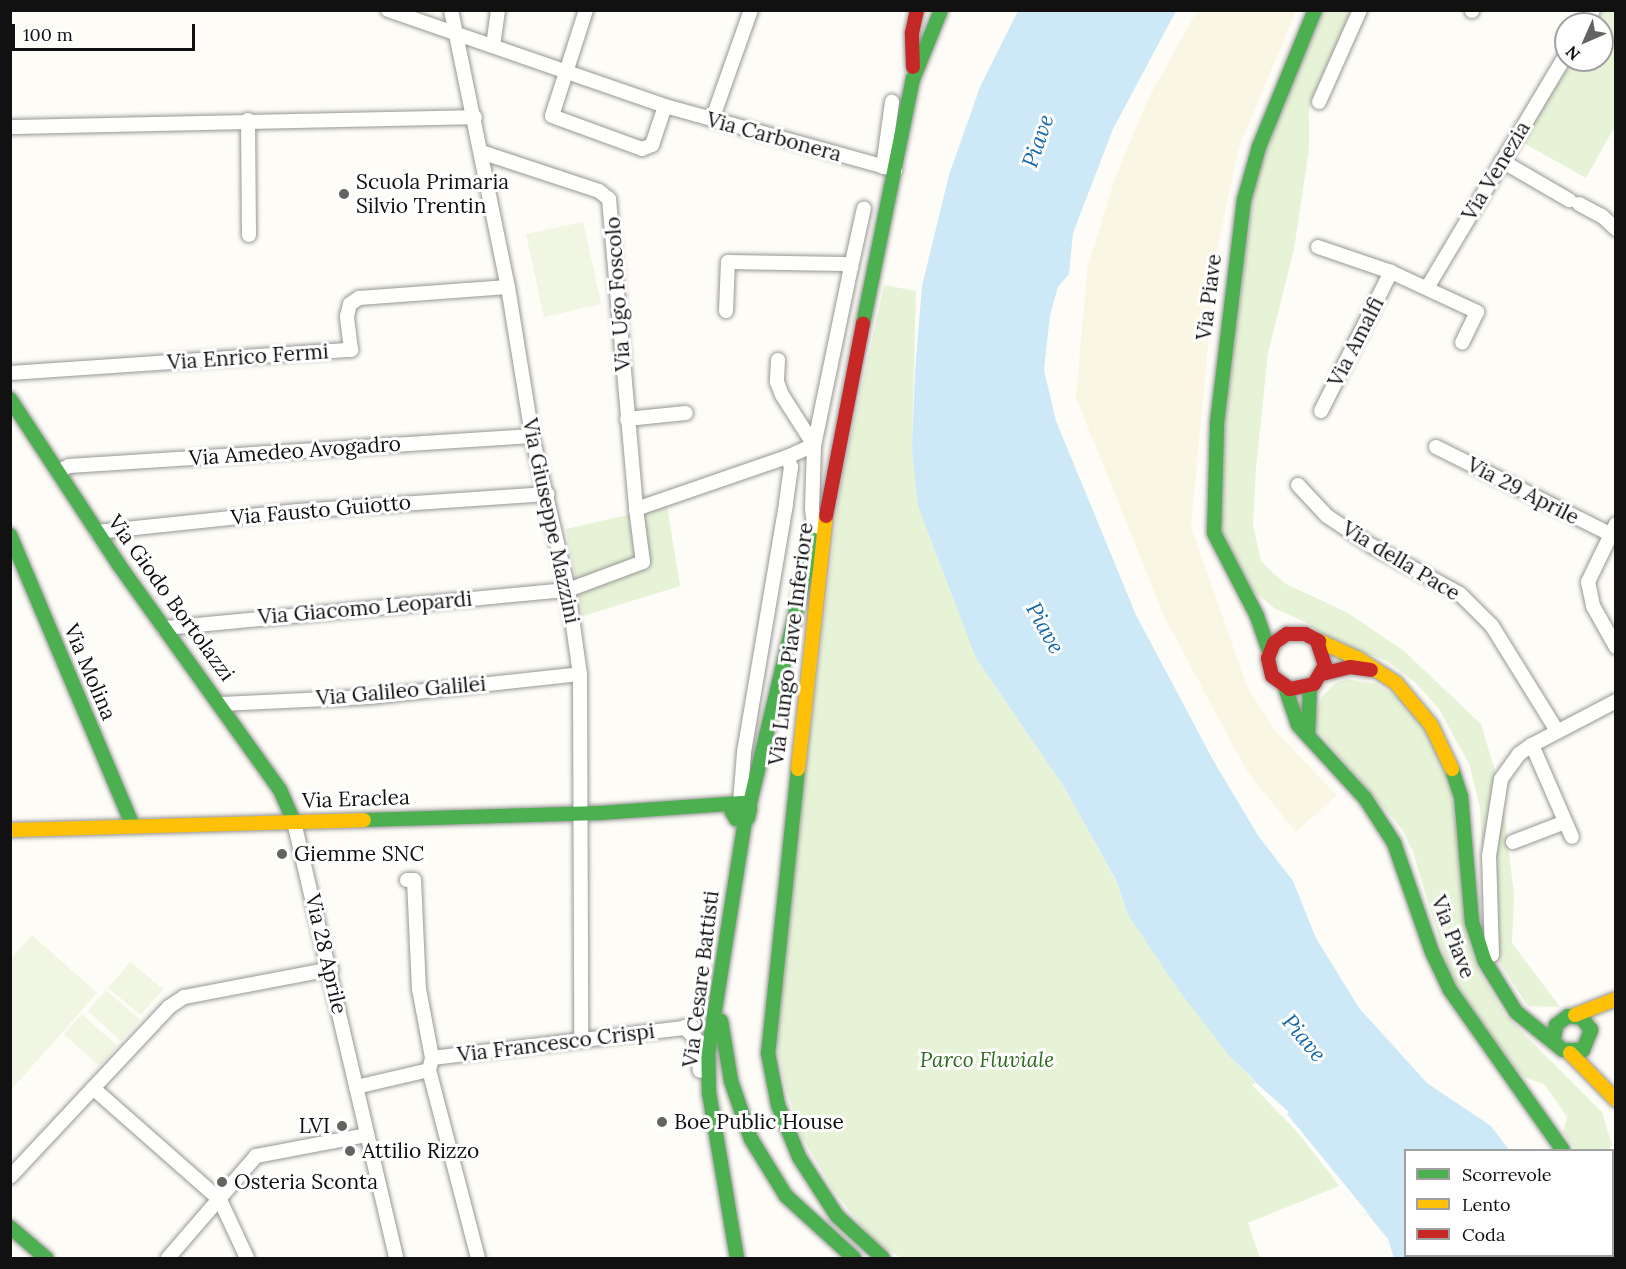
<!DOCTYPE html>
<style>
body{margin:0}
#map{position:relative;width:1626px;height:1269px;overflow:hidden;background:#fdfcf7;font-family:Lora,serif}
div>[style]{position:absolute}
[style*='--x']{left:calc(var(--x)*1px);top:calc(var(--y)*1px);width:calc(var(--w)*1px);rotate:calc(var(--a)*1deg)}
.farmland>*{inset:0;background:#f9f7e4}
.green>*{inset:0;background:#e7f3d7}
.pitch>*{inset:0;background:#f0f6e1}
.water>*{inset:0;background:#cde8f7}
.pier>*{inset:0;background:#fdfcf7}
.roads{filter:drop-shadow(0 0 2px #979795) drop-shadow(0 0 2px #979795)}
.street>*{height:14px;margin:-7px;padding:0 7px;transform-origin:7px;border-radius:7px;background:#fffffe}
.fast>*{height:14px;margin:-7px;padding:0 7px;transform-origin:7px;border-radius:7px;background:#4caf50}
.slow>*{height:14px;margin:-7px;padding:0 7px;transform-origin:7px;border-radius:7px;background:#ffc107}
.jam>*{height:14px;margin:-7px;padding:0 7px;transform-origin:7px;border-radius:7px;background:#c62828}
.dots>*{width:16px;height:16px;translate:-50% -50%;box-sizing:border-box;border:3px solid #fff;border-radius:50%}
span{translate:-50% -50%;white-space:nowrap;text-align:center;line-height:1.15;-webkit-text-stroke:6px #fff;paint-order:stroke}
.street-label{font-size:21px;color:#111}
.poi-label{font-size:21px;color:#111}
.left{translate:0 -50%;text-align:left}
.right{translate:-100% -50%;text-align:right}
.park-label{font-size:21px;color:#2f6b1f;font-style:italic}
.water-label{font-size:22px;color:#1768a6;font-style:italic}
.frame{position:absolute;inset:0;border:12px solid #111;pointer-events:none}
.legend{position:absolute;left:1404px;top:1149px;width:210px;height:108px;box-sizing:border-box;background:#fff;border:2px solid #a0a0a0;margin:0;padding:8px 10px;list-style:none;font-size:18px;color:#111}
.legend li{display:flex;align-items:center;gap:12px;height:30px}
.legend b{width:30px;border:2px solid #a0a0a0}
.north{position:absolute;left:1554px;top:12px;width:60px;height:60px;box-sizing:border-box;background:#fff;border:2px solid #a0a0a0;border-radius:50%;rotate:225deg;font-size:16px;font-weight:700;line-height:24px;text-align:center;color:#111}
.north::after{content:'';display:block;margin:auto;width:21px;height:27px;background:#646362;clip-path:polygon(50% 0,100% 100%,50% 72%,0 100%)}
.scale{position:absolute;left:12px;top:24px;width:183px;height:27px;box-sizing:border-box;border:3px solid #111;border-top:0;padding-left:8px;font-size:18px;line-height:21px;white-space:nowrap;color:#111;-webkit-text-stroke:4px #fff;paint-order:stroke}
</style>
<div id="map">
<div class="farmland">
<i style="clip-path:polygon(1197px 11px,1296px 11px,1239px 147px,1217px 249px,1191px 527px,1247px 686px,1275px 731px,1337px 795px,1296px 832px,1246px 770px,1164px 616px,1076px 398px,1087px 269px,1114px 181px,1148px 99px)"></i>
</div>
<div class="green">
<i style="clip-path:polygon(1320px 11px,1354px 11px,1309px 108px,1309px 149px,1294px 249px,1268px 353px,1256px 468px,1253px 525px,1261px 561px,1284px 583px,1348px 613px,1404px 651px,1481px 724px,1502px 794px,1514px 895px,1512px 943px,1560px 1007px,1528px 1006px,1497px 959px,1484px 896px,1480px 807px,1469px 764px,1439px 709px,1415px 682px,1387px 661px,1330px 640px,1307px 623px,1274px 608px,1252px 590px,1222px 539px,1219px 469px,1255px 181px)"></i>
<i style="clip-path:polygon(1603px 11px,1615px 11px,1615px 126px,1586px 178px,1522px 142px,1572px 60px,1602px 60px,1602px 24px,1594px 24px)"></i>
<i style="clip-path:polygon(884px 285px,916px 291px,912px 448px,976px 658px,1064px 787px,1117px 883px,1127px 913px,1229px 1056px,1255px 1082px,1252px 1085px,1298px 1133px,1339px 1186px,1248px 1223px,1260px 1258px,901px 1258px,872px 1239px,834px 1191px,802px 1137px,785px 1085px,777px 1043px,796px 852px,840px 487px)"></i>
<i style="clip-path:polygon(667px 506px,680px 586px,583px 616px,566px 529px)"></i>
<i style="clip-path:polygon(1347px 679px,1376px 684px,1401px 699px,1421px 721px,1449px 771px,1469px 942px,1477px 967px,1504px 1014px,1602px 1112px,1612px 1145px,1608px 1150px,1576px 1150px,1563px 1132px,1567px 1117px,1559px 1105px,1544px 1084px,1526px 1078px,1517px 1069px,1466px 1001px,1449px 971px,1413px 852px,1402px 829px,1312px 724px,1322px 697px,1334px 684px)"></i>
</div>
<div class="pitch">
<i style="clip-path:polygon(583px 222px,601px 304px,544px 317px,526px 234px)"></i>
<i style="clip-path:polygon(32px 935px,97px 993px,11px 1090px,11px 959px)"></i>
<i style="clip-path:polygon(130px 962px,163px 989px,141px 1015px,108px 988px)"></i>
<i style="clip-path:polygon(106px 990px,140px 1020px,121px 1041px,88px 1011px)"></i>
<i style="clip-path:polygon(82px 1014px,117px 1046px,99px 1066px,64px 1034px)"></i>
</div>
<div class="water">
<i style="clip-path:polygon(1018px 11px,1176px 11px,1113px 129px,1073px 233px,1069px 274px,1058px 287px,1050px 315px,1044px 370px,1056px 421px,1136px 615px,1213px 760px,1259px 837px,1293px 881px,1316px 938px,1359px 1008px,1427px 1083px,1491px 1126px,1509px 1150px,1406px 1150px,1406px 1256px,1566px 1258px,1394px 1258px,1388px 1239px,1367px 1213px,1363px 1216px,1298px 1133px,1252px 1085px,1255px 1081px,1229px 1056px,1177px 988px,1127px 913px,1117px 882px,1064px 787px,976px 658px,918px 506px,912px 448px,915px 371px,922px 286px,949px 175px,980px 87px)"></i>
</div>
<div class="pier">
<i style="clip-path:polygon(1255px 1082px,1289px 1112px,1287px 1114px,1367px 1212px,1363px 1216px,1298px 1133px,1252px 1085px)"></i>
</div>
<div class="roads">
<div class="street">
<i style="--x:388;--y:10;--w:293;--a:19.1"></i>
<i style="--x:665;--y:106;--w:239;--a:15.5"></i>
<i style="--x:451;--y:10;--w:283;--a:78.4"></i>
<i style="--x:508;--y:287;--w:151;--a:80.8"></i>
<i style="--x:532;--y:436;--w:158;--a:76.8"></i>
<i style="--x:568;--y:590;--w:85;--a:81.9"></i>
<i style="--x:580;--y:674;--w:364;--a:89.8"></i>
<i style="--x:586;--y:10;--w:111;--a:107.8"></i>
<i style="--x:552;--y:116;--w:96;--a:20.1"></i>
<i style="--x:642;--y:149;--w:11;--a:-22"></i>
<i style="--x:652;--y:145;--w:41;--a:-71.6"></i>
<i style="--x:1472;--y:11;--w:1;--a:-90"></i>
<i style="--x:1585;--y:24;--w:16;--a:-60"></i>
<i style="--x:493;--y:46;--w:36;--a:-82"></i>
<i style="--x:1319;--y:102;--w:101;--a:-66"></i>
<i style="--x:248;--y:120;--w:115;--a:89.5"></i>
<i style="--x:712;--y:120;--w:117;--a:-70.5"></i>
<i style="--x:10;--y:127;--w:465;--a:-1.2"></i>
<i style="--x:481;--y:152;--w:124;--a:18.3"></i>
<i style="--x:599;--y:191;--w:13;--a:39"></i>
<i style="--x:609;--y:199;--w:311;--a:85"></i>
<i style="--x:1502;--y:161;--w:78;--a:30.2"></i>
<i style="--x:883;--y:167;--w:66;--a:-82.1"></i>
<i style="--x:1579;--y:204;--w:26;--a:28"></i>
<i style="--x:1602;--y:216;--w:19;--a:43"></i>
<i style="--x:1318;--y:247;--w:77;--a:18.9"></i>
<i style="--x:1391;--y:272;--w:95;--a:24.9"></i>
<i style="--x:1477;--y:312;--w:34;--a:116"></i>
<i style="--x:851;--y:267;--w:60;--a:-77.6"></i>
<i style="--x:1427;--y:288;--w:271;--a:-59.2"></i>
<i style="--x:726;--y:311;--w:49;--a:-87.7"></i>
<i style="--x:728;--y:262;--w:115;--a:1"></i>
<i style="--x:843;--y:264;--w:9;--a:21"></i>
<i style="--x:851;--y:267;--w:182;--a:101.7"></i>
<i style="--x:814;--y:445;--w:30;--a:156"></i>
<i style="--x:778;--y:360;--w:22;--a:93"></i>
<i style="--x:777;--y:382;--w:14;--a:69"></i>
<i style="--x:782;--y:395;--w:59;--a:57.4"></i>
<i style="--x:814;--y:445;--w:64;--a:91.8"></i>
<i style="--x:812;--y:509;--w:25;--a:83"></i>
<i style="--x:10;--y:373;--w:342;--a:-3.9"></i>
<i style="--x:351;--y:350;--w:34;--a:-97"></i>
<i style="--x:347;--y:316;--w:12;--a:-76"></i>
<i style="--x:350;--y:304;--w:11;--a:-34"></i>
<i style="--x:359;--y:298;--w:149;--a:-4.2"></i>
<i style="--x:1321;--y:411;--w:156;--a:-63.3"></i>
<i style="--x:627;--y:419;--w:59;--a:-5.8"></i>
<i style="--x:1436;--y:447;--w:195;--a:26.6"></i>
<i style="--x:59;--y:471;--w:11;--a:-27"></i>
<i style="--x:69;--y:466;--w:464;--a:-3.7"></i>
<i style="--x:1298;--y:485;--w:42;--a:46.9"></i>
<i style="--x:1327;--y:516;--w:54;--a:33.7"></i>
<i style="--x:1372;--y:546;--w:100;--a:28.6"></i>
<i style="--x:1460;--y:594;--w:45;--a:45"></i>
<i style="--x:1492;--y:626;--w:123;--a:58.2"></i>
<i style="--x:1616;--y:524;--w:64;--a:115.8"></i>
<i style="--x:1588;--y:582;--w:25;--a:78"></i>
<i style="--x:1593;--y:606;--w:47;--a:60.7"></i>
<i style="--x:97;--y:532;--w:202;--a:-6"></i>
<i style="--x:298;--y:511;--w:250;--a:-3.9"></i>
<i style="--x:164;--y:628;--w:406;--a:-5.4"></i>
<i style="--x:568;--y:590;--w:80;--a:-20.5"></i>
<i style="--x:643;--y:562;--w:53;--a:-97.5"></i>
<i style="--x:636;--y:509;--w:160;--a:-19"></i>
<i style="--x:787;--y:457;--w:11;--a:68"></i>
<i style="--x:791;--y:467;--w:37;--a:98"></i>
<i style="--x:786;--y:504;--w:253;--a:99.6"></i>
<i style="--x:744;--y:753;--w:50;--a:94.6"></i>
<i style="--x:221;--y:704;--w:148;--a:-2.7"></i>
<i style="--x:369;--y:697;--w:212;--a:-6.2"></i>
<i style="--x:1532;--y:745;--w:100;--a:66.5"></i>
<i style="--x:294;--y:822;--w:448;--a:76.8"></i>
<i style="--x:1513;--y:842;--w:56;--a:-21"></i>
<i style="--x:407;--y:880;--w:7;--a:0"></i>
<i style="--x:414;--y:880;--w:109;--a:87.4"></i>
<i style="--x:419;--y:989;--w:70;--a:79.3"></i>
<i style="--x:1492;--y:955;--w:99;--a:-91.7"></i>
<i style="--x:1489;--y:856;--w:78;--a:-81.1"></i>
<i style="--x:1501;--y:779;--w:31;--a:-54"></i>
<i style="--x:1519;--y:754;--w:16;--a:-35"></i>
<i style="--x:1532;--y:745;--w:95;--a:-27.6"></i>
<i style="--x:684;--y:1027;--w:17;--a:45"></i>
<i style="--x:696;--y:1039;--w:32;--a:83"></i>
<i style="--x:356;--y:1087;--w:75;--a:-13.1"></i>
<i style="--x:93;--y:1088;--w:169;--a:41.4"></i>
<i style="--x:220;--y:1200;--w:64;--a:65"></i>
<i style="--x:10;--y:1177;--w:233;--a:-46.9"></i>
<i style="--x:169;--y:1007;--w:18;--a:-34"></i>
<i style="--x:184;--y:997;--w:150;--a:-10.8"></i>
<i style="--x:168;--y:1258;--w:135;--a:-49.2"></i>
<i style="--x:256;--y:1156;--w:113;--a:-10.7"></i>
<i style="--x:478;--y:1258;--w:194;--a:-104.6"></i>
<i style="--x:429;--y:1070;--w:12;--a:-76"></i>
<i style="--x:432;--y:1058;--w:262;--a:-6.8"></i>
</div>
<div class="fast">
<i style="--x:863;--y:324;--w:250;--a:-78.5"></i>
<i style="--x:913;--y:79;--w:74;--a:-67.9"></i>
<i style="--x:10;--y:399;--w:199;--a:56.7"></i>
<i style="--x:119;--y:565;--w:277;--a:54.4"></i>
<i style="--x:280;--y:790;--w:35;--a:66"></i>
<i style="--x:10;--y:535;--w:316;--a:67.1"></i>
<i style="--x:1269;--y:651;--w:37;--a:-109"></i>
<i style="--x:1257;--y:616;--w:93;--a:-117.4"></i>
<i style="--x:1214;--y:533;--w:110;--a:-88.4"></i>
<i style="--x:1217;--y:423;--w:225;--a:-83.1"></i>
<i style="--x:1244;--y:200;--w:55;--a:-74.2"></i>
<i style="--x:1259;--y:147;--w:148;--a:-67.8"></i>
<i style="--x:1285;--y:687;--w:40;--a:71.1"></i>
<i style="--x:1298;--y:725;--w:99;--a:47.5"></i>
<i style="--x:1365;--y:798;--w:54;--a:57.2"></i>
<i style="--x:1394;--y:843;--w:115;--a:70.8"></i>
<i style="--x:1432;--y:952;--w:42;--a:64.7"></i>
<i style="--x:1450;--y:990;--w:196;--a:54.8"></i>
<i style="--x:1308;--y:736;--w:50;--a:-87.7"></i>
<i style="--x:798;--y:769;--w:286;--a:96"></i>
<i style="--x:768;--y:1053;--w:53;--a:79.1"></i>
<i style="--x:778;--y:1105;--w:56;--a:68"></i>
<i style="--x:799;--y:1157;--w:70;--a:57.2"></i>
<i style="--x:837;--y:1216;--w:62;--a:42.4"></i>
<i style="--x:1452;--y:769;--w:28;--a:72"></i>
<i style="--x:1461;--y:796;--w:126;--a:85"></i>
<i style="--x:1472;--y:922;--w:40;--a:72"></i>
<i style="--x:1484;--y:960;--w:61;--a:58.4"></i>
<i style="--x:1516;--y:1012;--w:60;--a:39"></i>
<i style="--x:1563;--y:1050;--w:20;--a:0"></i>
<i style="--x:1583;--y:1050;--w:22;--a:-68"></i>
<i style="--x:1591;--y:1030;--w:15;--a:-127"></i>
<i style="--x:1582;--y:1018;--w:14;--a:-172"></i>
<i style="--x:1568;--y:1016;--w:15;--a:143"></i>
<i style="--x:1556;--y:1025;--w:14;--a:98"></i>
<i style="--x:749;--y:807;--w:275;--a:-76.5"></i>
<i style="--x:364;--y:820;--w:236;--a:-1.7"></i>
<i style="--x:600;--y:813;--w:142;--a:-4"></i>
<i style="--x:742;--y:803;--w:10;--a:37"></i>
<i style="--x:750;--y:809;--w:9;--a:103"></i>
<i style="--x:748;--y:818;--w:12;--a:175"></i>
<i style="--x:736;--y:819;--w:8;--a:-120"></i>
<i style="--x:732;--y:812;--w:8;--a:-67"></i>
<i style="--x:721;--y:1021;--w:61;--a:80.5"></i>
<i style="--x:731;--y:1081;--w:61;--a:71"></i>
<i style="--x:751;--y:1139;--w:67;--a:58.4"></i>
<i style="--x:786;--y:1196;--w:92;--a:42.4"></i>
<i style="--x:1612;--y:1165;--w:4;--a:-27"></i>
<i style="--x:10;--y:1227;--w:48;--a:40.7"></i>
<i style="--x:737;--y:1258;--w:167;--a:-99.6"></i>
<i style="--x:709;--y:1093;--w:39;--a:-91"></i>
<i style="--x:708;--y:1054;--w:237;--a:-81"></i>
<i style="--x:1498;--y:1258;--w:4;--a:-27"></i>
</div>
<div class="slow">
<i style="--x:1319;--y:641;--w:44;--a:24.2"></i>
<i style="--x:1359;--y:659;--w:44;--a:33"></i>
<i style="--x:1396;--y:683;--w:55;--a:50.2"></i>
<i style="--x:1431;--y:725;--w:49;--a:64.5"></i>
<i style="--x:798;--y:769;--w:255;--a:-83.7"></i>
<i style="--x:10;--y:830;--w:354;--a:-1.6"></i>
<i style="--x:1575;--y:1015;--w:44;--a:-21.3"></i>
<i style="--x:1570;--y:1053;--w:66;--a:45.6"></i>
<i style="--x:1612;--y:1217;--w:6;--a:45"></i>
</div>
<div class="jam">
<i style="--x:913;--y:67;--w:34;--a:-92"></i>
<i style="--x:912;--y:33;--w:24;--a:-78"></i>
<i style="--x:826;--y:516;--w:196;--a:-79.1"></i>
<i style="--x:1317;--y:641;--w:25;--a:72"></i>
<i style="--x:1325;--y:665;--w:22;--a:120"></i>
<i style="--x:1314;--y:684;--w:25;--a:168"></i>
<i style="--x:1290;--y:689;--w:22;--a:-144"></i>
<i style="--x:1272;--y:676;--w:18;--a:-103"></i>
<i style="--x:1268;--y:658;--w:16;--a:-68"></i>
<i style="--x:1274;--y:643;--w:16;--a:-35"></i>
<i style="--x:1287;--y:634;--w:18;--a:0"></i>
<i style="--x:1305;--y:634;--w:16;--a:27"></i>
<i style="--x:1322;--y:674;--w:29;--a:-14"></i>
<i style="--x:1350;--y:667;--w:21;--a:8"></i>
</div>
</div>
<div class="dots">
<i style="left:344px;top:194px;background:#646362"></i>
<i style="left:282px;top:854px;background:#646362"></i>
<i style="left:662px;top:1122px;background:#646362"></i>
<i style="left:342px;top:1126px;background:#646362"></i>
<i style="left:350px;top:1151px;background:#646362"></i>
<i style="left:222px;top:1182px;background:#646362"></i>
</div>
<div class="street-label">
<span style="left:774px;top:137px;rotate:15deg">Via Carbonera</span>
<span style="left:1496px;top:171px;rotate:-59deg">Via Venezia</span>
<span style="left:618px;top:294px;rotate:-94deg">Via Ugo Foscolo</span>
<span style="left:1209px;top:297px;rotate:-83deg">Via Piave</span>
<span style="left:1356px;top:342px;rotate:-63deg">Via Amalfi</span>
<span style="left:248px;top:357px;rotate:-4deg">Via Enrico Fermi</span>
<span style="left:295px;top:451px;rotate:-4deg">Via Amedeo Avogadro</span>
<span style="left:1523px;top:491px;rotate:27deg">Via 29 Aprile</span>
<span style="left:321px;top:510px;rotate:-5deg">Via Fausto Guiotto</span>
<span style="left:551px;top:521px;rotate:78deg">Via Giuseppe Mazzini</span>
<span style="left:1401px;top:561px;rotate:31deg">Via della Pace</span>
<span style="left:171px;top:598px;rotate:54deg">Via Giodo Bortolazzi</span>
<span style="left:365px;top:608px;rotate:-5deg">Via Giacomo Leopardi</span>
<span style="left:791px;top:644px;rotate:-83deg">Via Lungo Piave Inferiore</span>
<span style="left:90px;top:672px;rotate:67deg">Via Molina</span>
<span style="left:401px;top:691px;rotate:-5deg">Via Galileo Galilei</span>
<span style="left:356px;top:799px;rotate:-2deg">Via Eraclea</span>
<span style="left:1453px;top:937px;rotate:69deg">Via Piave</span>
<span style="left:326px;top:954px;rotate:77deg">Via 28 Aprile</span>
<span style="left:701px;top:979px;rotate:-83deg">Via Cesare Battisti</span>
<span style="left:556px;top:1043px;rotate:-7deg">Via Francesco Crispi</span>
</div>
<div class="poi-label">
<span class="left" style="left:356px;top:194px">Scuola Primaria<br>Silvio Trentin</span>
<span class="left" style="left:294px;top:854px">Giemme SNC</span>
<span class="left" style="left:674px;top:1122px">Boe Public House</span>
<span class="right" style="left:330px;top:1126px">LVI</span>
<span class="left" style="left:362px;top:1151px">Attilio Rizzo</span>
<span class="left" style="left:234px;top:1182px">Osteria Sconta</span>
</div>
<div class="park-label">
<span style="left:987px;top:1060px">Parco Fluviale</span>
</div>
<div class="water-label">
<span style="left:1038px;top:141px;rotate:-71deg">Piave</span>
<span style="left:1045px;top:628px;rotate:61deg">Piave</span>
<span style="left:1304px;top:1038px;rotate:50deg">Piave</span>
</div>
<div class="frame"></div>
<ul class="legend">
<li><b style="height:8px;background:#4caf50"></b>Scorrevole</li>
<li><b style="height:8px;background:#ffc107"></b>Lento</li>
<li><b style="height:8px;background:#c62828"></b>Coda</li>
</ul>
<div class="north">N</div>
<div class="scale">100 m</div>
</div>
